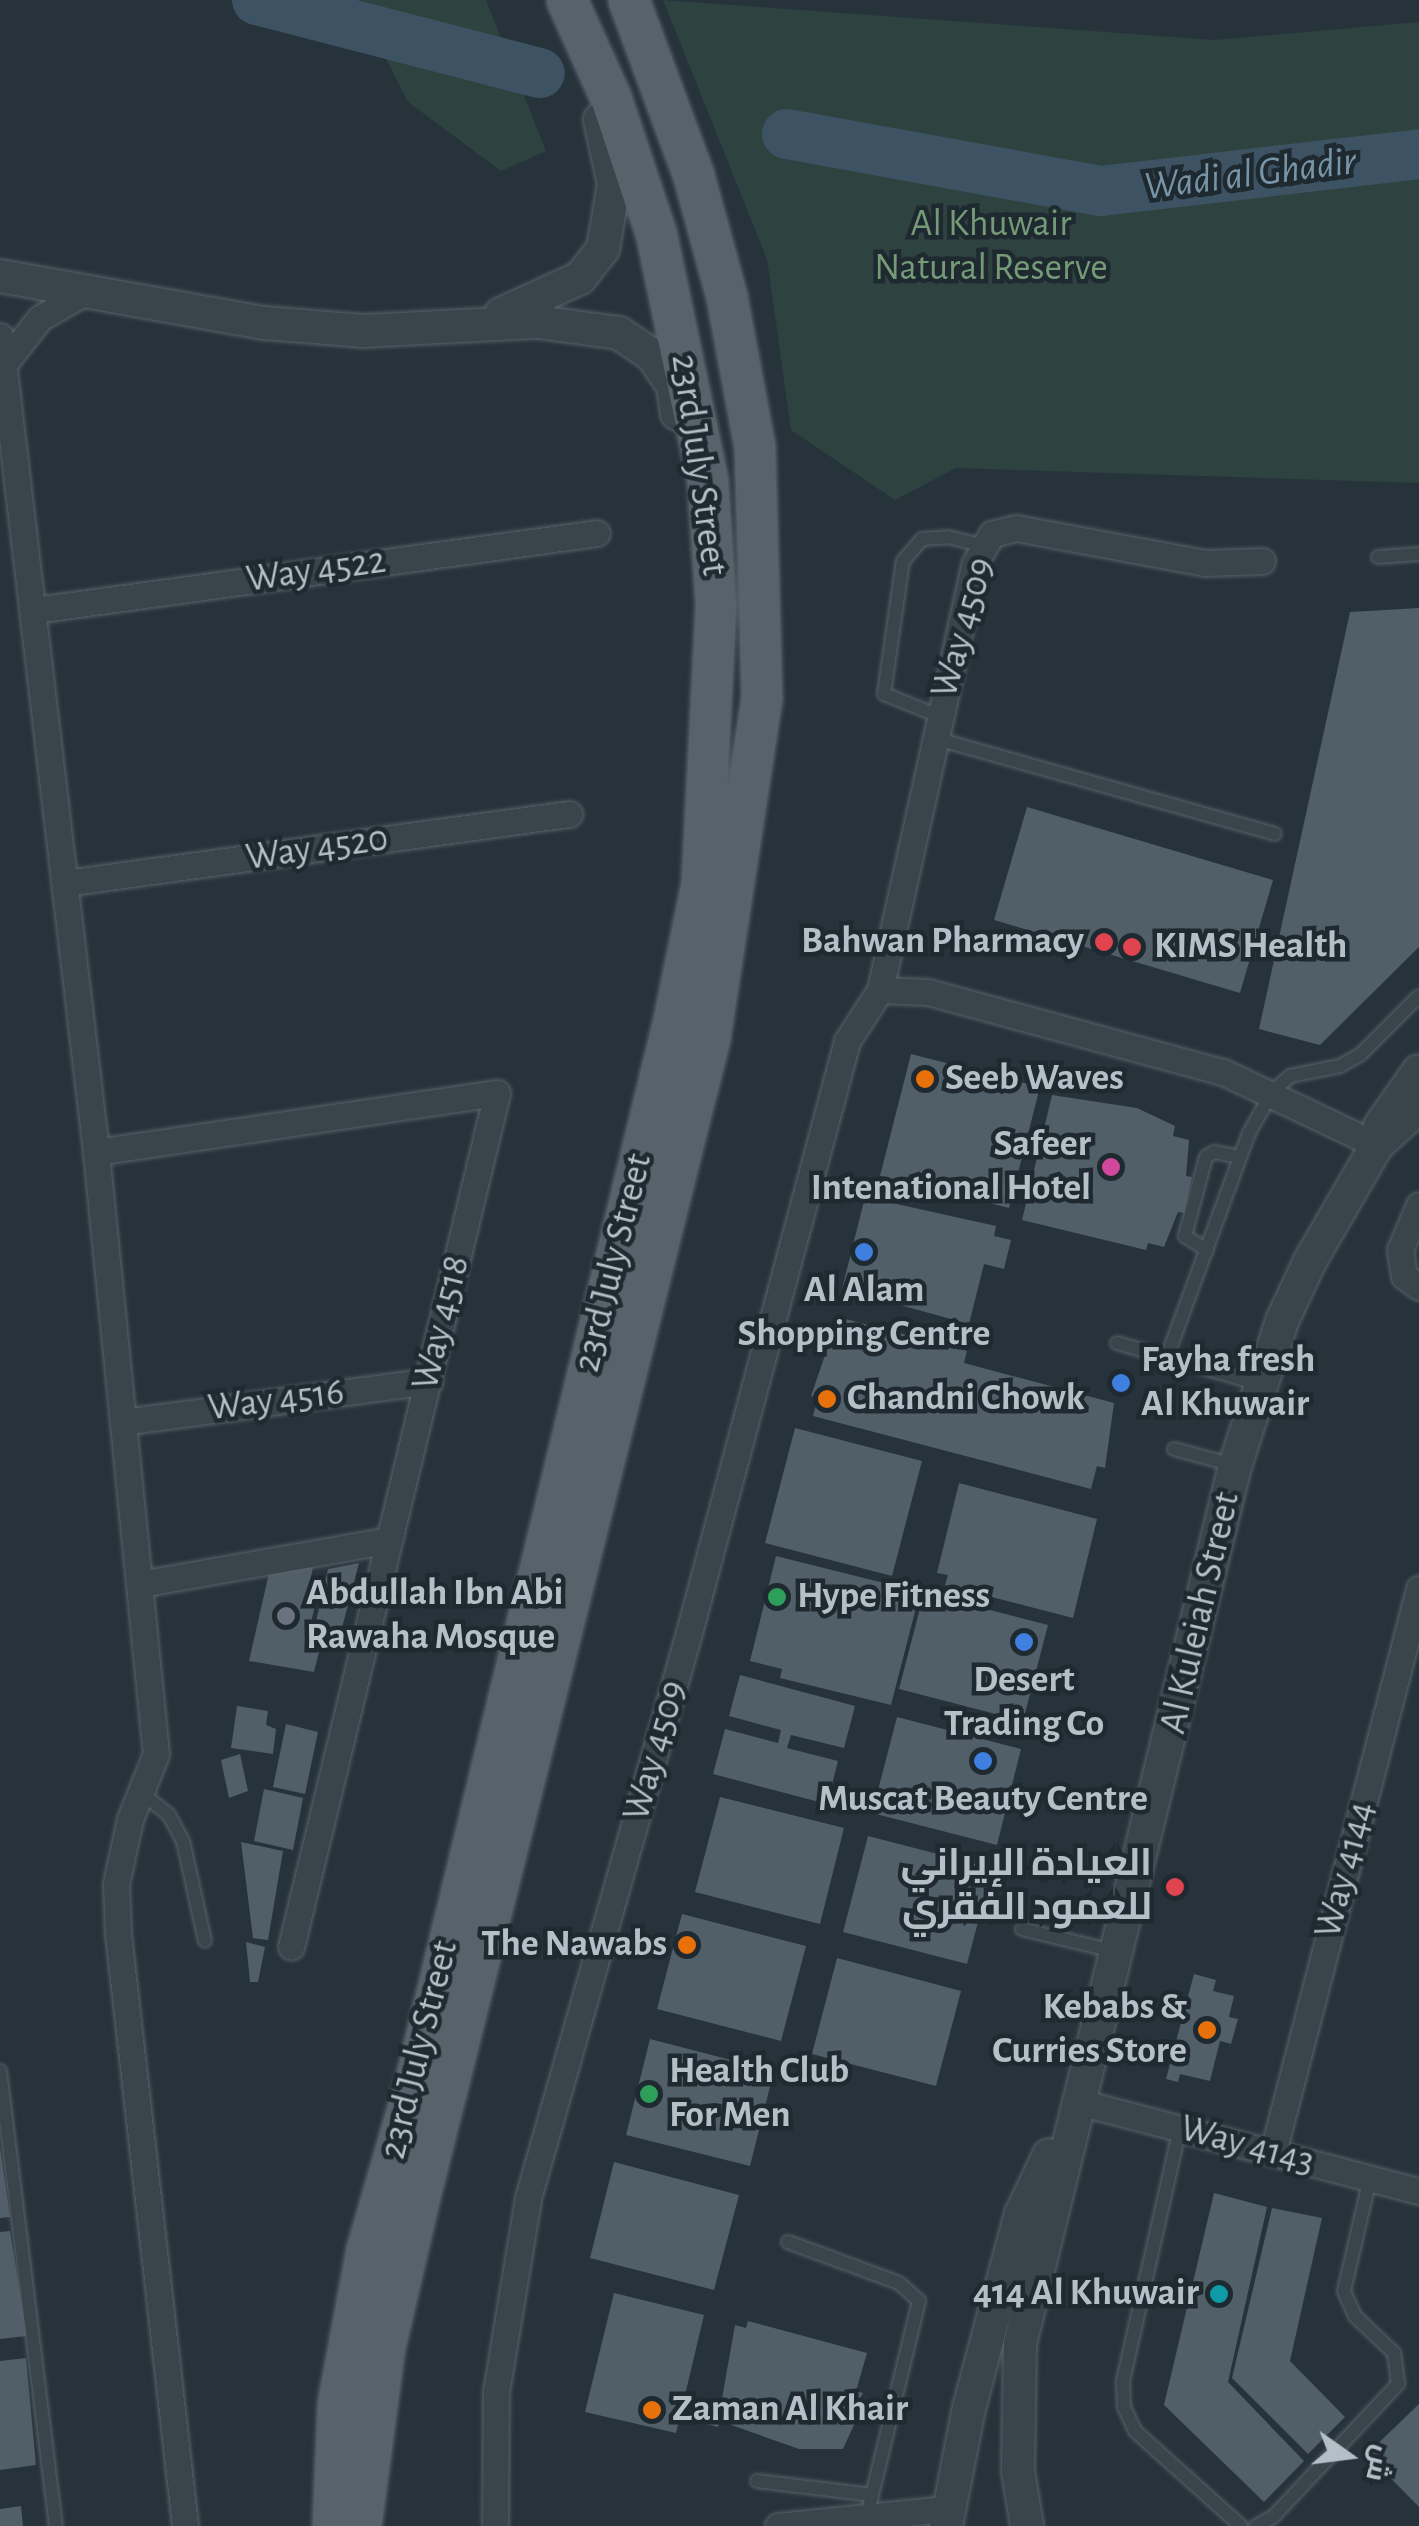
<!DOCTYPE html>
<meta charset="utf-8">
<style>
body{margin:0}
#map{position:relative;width:1419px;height:2526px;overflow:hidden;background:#26333b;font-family:"Alegreya Sans",Cairo,sans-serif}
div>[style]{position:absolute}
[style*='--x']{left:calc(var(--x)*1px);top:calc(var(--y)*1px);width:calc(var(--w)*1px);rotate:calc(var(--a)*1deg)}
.green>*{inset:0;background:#2e433f}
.river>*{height:50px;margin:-25px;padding:0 25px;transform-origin:25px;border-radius:25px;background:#3d5363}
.building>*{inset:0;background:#515f69}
.roads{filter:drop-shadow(0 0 2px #576269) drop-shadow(0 0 2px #576269)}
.service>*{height:12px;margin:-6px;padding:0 6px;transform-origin:6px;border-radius:6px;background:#39444b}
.minor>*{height:25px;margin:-12.5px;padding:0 12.5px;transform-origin:12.5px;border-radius:12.5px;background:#39444b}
.tertiary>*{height:32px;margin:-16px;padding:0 16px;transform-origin:16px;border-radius:16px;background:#39444b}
.primary>*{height:40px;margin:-20px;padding:0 20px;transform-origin:20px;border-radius:20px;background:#57636b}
.dots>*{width:28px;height:28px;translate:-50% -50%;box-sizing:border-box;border:5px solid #1e2930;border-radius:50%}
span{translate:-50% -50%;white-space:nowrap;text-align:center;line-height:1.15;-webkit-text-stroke:9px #1e2930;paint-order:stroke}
.park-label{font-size:38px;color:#759a77}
.street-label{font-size:38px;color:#b5bfc7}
.poi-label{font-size:38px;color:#b5bfc7;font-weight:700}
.right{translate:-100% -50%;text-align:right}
.left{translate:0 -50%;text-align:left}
.water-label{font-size:40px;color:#7895a8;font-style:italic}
.north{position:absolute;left:1299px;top:2406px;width:100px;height:100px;-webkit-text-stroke:8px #1e2930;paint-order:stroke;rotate:104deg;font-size:28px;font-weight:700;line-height:40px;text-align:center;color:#b5bfc7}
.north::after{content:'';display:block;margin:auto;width:35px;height:45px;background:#b5bfc7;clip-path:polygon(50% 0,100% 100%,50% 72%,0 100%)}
</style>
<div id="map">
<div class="green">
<i style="clip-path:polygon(356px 0,486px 0,546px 151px,501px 171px,408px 102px)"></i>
<i style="clip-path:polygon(663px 0,1215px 40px,1419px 22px,1419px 483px,956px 468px,895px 500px,791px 430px,767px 259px)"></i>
</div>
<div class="river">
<i style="--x:257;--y:0;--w:292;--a:14.5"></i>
<i style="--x:787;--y:134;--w:319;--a:10.3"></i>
<i style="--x:1101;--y:191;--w:320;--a:-6.6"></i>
</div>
<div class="building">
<i style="clip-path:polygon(1419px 608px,1419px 947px,1320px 1045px,1259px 1029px,1350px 612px)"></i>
<i style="clip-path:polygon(1027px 807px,1273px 880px,1240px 993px,994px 920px)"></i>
<i style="clip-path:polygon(911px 1054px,1040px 1087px,1009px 1208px,880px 1176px)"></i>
<i style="clip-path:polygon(1052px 1095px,1137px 1108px,1175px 1126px,1173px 1136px,1189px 1140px,1186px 1176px,1192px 1177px,1184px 1213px,1178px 1212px,1164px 1247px,1148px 1243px,1146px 1250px,1022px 1220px)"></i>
<i style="clip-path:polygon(865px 1197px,996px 1226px,994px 1236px,1011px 1240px,1004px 1269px,984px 1264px,969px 1324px,842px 1289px)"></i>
<i style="clip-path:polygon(838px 1317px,967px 1351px,964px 1363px,1114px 1403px,1105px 1468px,1097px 1466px,1091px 1489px,813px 1416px,818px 1398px,811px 1396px)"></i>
<i style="clip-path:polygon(795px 1428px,922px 1461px,892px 1576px,765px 1543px)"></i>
<i style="clip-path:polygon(959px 1483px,1097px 1519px,1073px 1618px,945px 1585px,948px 1575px,937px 1573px)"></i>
<i style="clip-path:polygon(776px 1556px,920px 1592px,891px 1705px,780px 1678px,782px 1669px,750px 1661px)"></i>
<i style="clip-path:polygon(359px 1563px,342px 1628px,314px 1630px,328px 1569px)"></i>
<i style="clip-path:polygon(313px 1566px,309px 1590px,318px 1592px,307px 1640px,321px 1644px,314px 1672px,249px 1661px,269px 1573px)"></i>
<i style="clip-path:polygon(924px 1593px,1048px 1625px,1023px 1721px,899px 1689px)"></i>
<i style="clip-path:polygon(740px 1675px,855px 1706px,844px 1748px,791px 1735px,787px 1748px,838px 1761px,827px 1804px,713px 1774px,725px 1729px,778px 1743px,781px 1730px,729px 1716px)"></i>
<i style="clip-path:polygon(237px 1706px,268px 1711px,266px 1725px,276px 1729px,273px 1754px,231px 1748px)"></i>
<i style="clip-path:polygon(897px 1717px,1021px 1749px,997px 1845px,872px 1813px)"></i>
<i style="clip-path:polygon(286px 1724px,318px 1732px,305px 1794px,273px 1787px)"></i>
<i style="clip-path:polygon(240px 1754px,248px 1791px,229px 1798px,221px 1760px)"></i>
<i style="clip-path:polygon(264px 1789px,303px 1798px,293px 1850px,254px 1841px)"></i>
<i style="clip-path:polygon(720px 1797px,844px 1828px,820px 1924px,695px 1892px)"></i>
<i style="clip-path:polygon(868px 1836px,992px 1868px,967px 1964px,843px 1932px)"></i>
<i style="clip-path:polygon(241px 1842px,283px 1851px,268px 1940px,253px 1938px)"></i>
<i style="clip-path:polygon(682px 1914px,806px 1946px,781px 2041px,657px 2009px)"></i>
<i style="clip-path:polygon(246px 1942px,265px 1947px,258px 1982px,250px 1982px)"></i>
<i style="clip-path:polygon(837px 1958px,961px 1991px,936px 2086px,812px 2054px)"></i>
<i style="clip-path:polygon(1194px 1974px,1216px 1980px,1213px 1991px,1234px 1996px,1229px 2017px,1238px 2019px,1231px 2044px,1220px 2041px,1210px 2081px,1180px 2074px,1178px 2082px,1166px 2079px)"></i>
<i style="clip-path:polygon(650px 2039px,774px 2071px,750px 2166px,626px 2135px)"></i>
<i style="clip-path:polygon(0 2147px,10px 2217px,0 2218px)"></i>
<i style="clip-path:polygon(614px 2162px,739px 2195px,714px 2290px,590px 2258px)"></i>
<i style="clip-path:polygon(1214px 2193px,1267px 2207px,1228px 2382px,1304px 2461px,1264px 2502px,1164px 2405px)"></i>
<i style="clip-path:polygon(1272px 2208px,1322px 2218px,1290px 2361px,1345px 2417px,1308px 2454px,1232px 2378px)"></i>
<i style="clip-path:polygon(10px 2231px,27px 2336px,0 2339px,0 2232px)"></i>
<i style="clip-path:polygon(614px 2293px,704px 2315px,676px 2433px,585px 2412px)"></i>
<i style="clip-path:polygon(748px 2321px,867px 2353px,856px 2391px,863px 2393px,852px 2413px,859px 2414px,843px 2449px,799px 2449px,720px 2421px,718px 2427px,706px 2424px,712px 2402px,721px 2404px,735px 2325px,746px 2328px)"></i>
<i style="clip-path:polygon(26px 2358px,36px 2465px,0 2470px,0 2361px)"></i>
<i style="clip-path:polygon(1419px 2404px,1419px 2507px,1367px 2454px)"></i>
<i style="clip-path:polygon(21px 2506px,23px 2526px,0 2526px,0 2509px)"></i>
</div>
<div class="roads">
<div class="service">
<i style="--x:1378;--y:557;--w:41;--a:-4.2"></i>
<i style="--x:939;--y:716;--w:59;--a:-158.2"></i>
<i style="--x:884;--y:694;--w:134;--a:-81.9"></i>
<i style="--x:903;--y:561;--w:29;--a:-49"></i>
<i style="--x:922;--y:539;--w:26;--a:-4"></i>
<i style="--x:948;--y:537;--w:38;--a:14"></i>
<i style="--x:934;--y:738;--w:354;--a:15.7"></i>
<i style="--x:1207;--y:1250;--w:26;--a:-148"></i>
<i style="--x:1185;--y:1236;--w:82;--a:-75.1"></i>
<i style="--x:1206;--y:1157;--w:9;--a:-32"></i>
<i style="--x:1214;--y:1152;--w:26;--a:11"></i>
<i style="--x:1117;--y:1343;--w:148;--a:16.1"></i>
<i style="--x:1167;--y:1357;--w:239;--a:-69.9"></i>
<i style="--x:1249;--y:1133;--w:48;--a:-60.3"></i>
<i style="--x:1273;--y:1091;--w:23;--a:-41"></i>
<i style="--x:1290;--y:1076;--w:51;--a:-11.3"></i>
<i style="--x:1340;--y:1066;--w:23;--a:-29"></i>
<i style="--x:1360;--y:1055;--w:83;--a:-45"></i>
<i style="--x:1174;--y:1449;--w:61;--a:15.2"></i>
<i style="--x:143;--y:1794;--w:33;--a:39"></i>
<i style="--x:169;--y:1815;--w:30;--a:62"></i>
<i style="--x:183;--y:1841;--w:102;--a:77.6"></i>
<i style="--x:1022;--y:1929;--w:94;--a:13.6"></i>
<i style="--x:0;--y:2071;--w:458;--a:83"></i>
<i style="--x:1180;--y:2128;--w:259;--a:102.7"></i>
<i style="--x:1123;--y:2381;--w:26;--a:88"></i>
<i style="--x:1124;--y:2407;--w:26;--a:65"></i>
<i style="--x:1135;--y:2431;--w:142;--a:41.9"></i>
<i style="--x:788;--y:2242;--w:118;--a:20.3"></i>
<i style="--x:899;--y:2283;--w:27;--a:42"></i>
<i style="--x:919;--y:2301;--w:221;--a:103.6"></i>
<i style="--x:757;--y:2481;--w:116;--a:6.9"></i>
<i style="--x:1256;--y:2526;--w:19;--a:-28"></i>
<i style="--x:1273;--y:2517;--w:183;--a:-46.8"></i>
<i style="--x:1398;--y:2384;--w:31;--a:-97"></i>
<i style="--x:1394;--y:2353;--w:54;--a:-136.5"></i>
<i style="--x:1355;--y:2316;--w:27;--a:-114"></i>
<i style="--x:1344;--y:2291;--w:116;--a:-77"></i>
</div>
<div class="minor">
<i style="--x:0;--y:336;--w:822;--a:83.29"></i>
<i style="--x:96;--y:1152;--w:605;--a:84.31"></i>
<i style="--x:156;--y:1754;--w:70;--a:111.8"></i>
<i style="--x:130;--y:1819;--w:66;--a:102.2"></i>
<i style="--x:116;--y:1884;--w:50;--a:87.7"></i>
<i style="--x:118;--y:1934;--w:596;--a:83.54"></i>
<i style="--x:4;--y:364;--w:58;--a:-52"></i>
<i style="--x:40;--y:318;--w:54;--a:-29.9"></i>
<i style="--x:35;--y:610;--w:567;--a:-7.8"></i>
<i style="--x:65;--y:883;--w:509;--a:-7.8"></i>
<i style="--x:880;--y:990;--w:48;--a:2.4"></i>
<i style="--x:928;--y:992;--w:306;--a:15.2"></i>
<i style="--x:1223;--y:1072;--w:170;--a:25.4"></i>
<i style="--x:96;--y:1152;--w:405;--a:-8.4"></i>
<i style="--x:497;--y:1093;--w:878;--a:103.56"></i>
<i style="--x:1419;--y:1205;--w:49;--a:112.9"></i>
<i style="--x:1400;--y:1250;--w:26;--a:81"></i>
<i style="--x:1404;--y:1276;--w:19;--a:36"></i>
<i style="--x:123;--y:1422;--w:309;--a:-7.6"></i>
<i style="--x:140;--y:1584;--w:249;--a:-10"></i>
<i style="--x:1075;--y:2101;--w:356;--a:14.7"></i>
<i style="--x:1273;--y:2152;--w:582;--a:-75.46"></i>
<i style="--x:495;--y:2526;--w:134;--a:-89.6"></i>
<i style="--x:496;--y:2392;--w:197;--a:-80.6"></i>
<i style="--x:528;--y:2198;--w:580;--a:-74.1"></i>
<i style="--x:687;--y:1640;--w:620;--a:-75.04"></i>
<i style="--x:847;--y:1041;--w:61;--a:-57.1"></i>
<i style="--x:880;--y:990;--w:437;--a:-77.5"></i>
<i style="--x:975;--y:563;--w:34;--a:-60"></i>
<i style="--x:992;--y:534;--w:25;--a:-14"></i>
<i style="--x:1016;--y:528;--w:191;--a:10.5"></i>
<i style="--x:1204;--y:563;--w:58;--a:-2"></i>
<i style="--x:778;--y:2526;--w:169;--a:-5.8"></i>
</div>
<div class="tertiary">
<i style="--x:0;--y:276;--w:269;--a:10.1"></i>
<i style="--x:265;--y:323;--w:99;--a:4.6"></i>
<i style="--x:364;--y:331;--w:174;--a:-3"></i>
<i style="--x:538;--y:322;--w:82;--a:7.7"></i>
<i style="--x:619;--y:333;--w:40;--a:34"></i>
<i style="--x:652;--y:355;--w:37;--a:56"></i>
<i style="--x:673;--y:386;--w:28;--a:82"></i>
<i style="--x:501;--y:314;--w:87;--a:-24.5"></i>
<i style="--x:580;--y:278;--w:37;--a:-52"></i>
<i style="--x:603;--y:249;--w:66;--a:-80.4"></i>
<i style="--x:614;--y:184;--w:66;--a:-102.3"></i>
<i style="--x:1380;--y:1126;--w:67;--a:-54.7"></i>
<i style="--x:946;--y:2526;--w:120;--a:-79"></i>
<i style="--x:969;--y:2408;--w:201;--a:-75"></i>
<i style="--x:1021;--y:2214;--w:65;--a:-64.6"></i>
<i style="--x:1027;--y:2526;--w:56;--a:-99.3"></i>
<i style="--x:1018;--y:2471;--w:127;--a:-89.1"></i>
<i style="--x:1020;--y:2344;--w:904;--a:-76.24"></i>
<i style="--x:1235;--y:1466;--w:152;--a:-72"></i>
<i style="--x:1282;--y:1321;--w:66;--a:-65"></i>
<i style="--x:1310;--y:1261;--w:134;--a:-60"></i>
<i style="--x:1377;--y:1145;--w:57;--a:-42.1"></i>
</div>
<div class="primary">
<i style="--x:333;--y:2526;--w:121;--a:-87.6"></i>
<i style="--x:338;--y:2405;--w:158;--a:-79.4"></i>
<i style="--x:367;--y:2250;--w:165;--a:-73.8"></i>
<i style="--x:413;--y:2092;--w:1098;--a:-76.31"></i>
<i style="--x:673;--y:1025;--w:144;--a:-78.4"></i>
<i style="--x:702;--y:884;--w:281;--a:-87.1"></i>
<i style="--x:716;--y:603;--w:122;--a:-93.8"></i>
<i style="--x:708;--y:481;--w:253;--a:-101.8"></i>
<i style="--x:656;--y:233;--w:142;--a:-108.4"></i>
<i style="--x:611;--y:98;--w:107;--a:-114.2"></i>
<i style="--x:361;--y:2526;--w:181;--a:-82.4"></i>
<i style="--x:385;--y:2347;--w:142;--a:-76.9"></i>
<i style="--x:417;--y:2209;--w:1207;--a:-75.95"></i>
<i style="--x:710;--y:1038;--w:343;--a:-81.3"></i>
<i style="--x:762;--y:699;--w:252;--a:-91.6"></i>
<i style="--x:755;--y:447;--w:153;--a:-100.6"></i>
<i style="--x:727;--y:297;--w:125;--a:-105.3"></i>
<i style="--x:694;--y:176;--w:188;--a:-110.3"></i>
</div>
</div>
<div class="dots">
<i style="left:1104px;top:942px;background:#e0444e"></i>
<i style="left:1132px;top:947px;background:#e0444e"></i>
<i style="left:925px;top:1079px;background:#e8710a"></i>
<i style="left:1111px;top:1167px;background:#d1479c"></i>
<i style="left:864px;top:1252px;background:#3f7fe0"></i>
<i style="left:1121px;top:1383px;background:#3f7fe0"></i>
<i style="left:827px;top:1399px;background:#e8710a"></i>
<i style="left:777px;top:1597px;background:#2e9e5b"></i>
<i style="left:286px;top:1616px;background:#6b7280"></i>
<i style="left:1024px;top:1642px;background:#3f7fe0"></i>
<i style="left:983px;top:1761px;background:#3f7fe0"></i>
<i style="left:1175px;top:1887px;background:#e0444e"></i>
<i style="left:687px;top:1945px;background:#e8710a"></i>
<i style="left:1207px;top:2030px;background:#e8710a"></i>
<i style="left:649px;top:2094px;background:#2e9e5b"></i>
<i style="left:1219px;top:2294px;background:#0f9aa8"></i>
<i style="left:652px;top:2410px;background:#e8710a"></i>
</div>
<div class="park-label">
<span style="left:991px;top:247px">Al Khuwair<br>Natural Reserve</span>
</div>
<div class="street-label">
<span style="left:698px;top:465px;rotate:82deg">23rd July Street</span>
<span style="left:316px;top:571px;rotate:-8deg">Way 4522</span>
<span style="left:964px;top:628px;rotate:-74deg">Way 4509</span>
<span style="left:317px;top:849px;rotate:-8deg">Way 4520</span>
<span style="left:614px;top:1263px;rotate:-76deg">23rd July Street</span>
<span style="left:442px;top:1323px;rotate:-76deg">Way 4518</span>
<span style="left:276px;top:1401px;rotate:-7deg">Way 4516</span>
<span style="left:1201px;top:1613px;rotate:-77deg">Al Kuleiah Street</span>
<span style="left:656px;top:1751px;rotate:-74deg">Way 4509</span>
<span style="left:1346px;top:1870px;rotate:-75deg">Way 4144</span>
<span style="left:420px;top:2050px;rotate:-76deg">23rd July Street</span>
<span style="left:1247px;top:2146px;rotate:15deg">Way 4143</span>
</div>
<div class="poi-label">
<span class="right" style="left:1084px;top:942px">Bahwan Pharmacy</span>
<span class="left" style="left:1154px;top:947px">KIMS Health</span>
<span class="left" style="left:945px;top:1079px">Seeb Waves</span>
<span class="right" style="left:1091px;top:1167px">Safeer<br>Intenational Hotel</span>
<span style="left:864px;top:1313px">Al Alam<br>Shopping Centre</span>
<span class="left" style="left:1141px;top:1383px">Fayha fresh<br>Al Khuwair</span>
<span class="left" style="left:847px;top:1399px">Chandni Chowk</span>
<span class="left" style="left:306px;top:1616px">Abdullah Ibn Abi<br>Rawaha Mosque</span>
<span class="left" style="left:797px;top:1597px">Hype Fitness</span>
<span style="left:1024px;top:1703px">Desert<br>Trading Co</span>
<span style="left:983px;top:1800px">Muscat Beauty Centre</span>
<span class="right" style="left:1152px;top:1887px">العيادة الإيراني<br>للعمود الفقري</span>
<span class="right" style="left:667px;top:1945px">The Nawabs</span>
<span class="right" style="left:1187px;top:2030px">Kebabs &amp;<br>Curries Store</span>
<span class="left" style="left:669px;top:2094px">Health Club<br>For Men</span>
<span class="right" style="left:1199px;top:2294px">414 Al Khuwair</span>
<span class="left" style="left:672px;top:2410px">Zaman Al Khair</span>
</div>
<div class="water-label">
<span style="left:1250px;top:174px;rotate:-7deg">Wadi al Ghadir</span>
</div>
<div class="north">ش</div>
</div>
